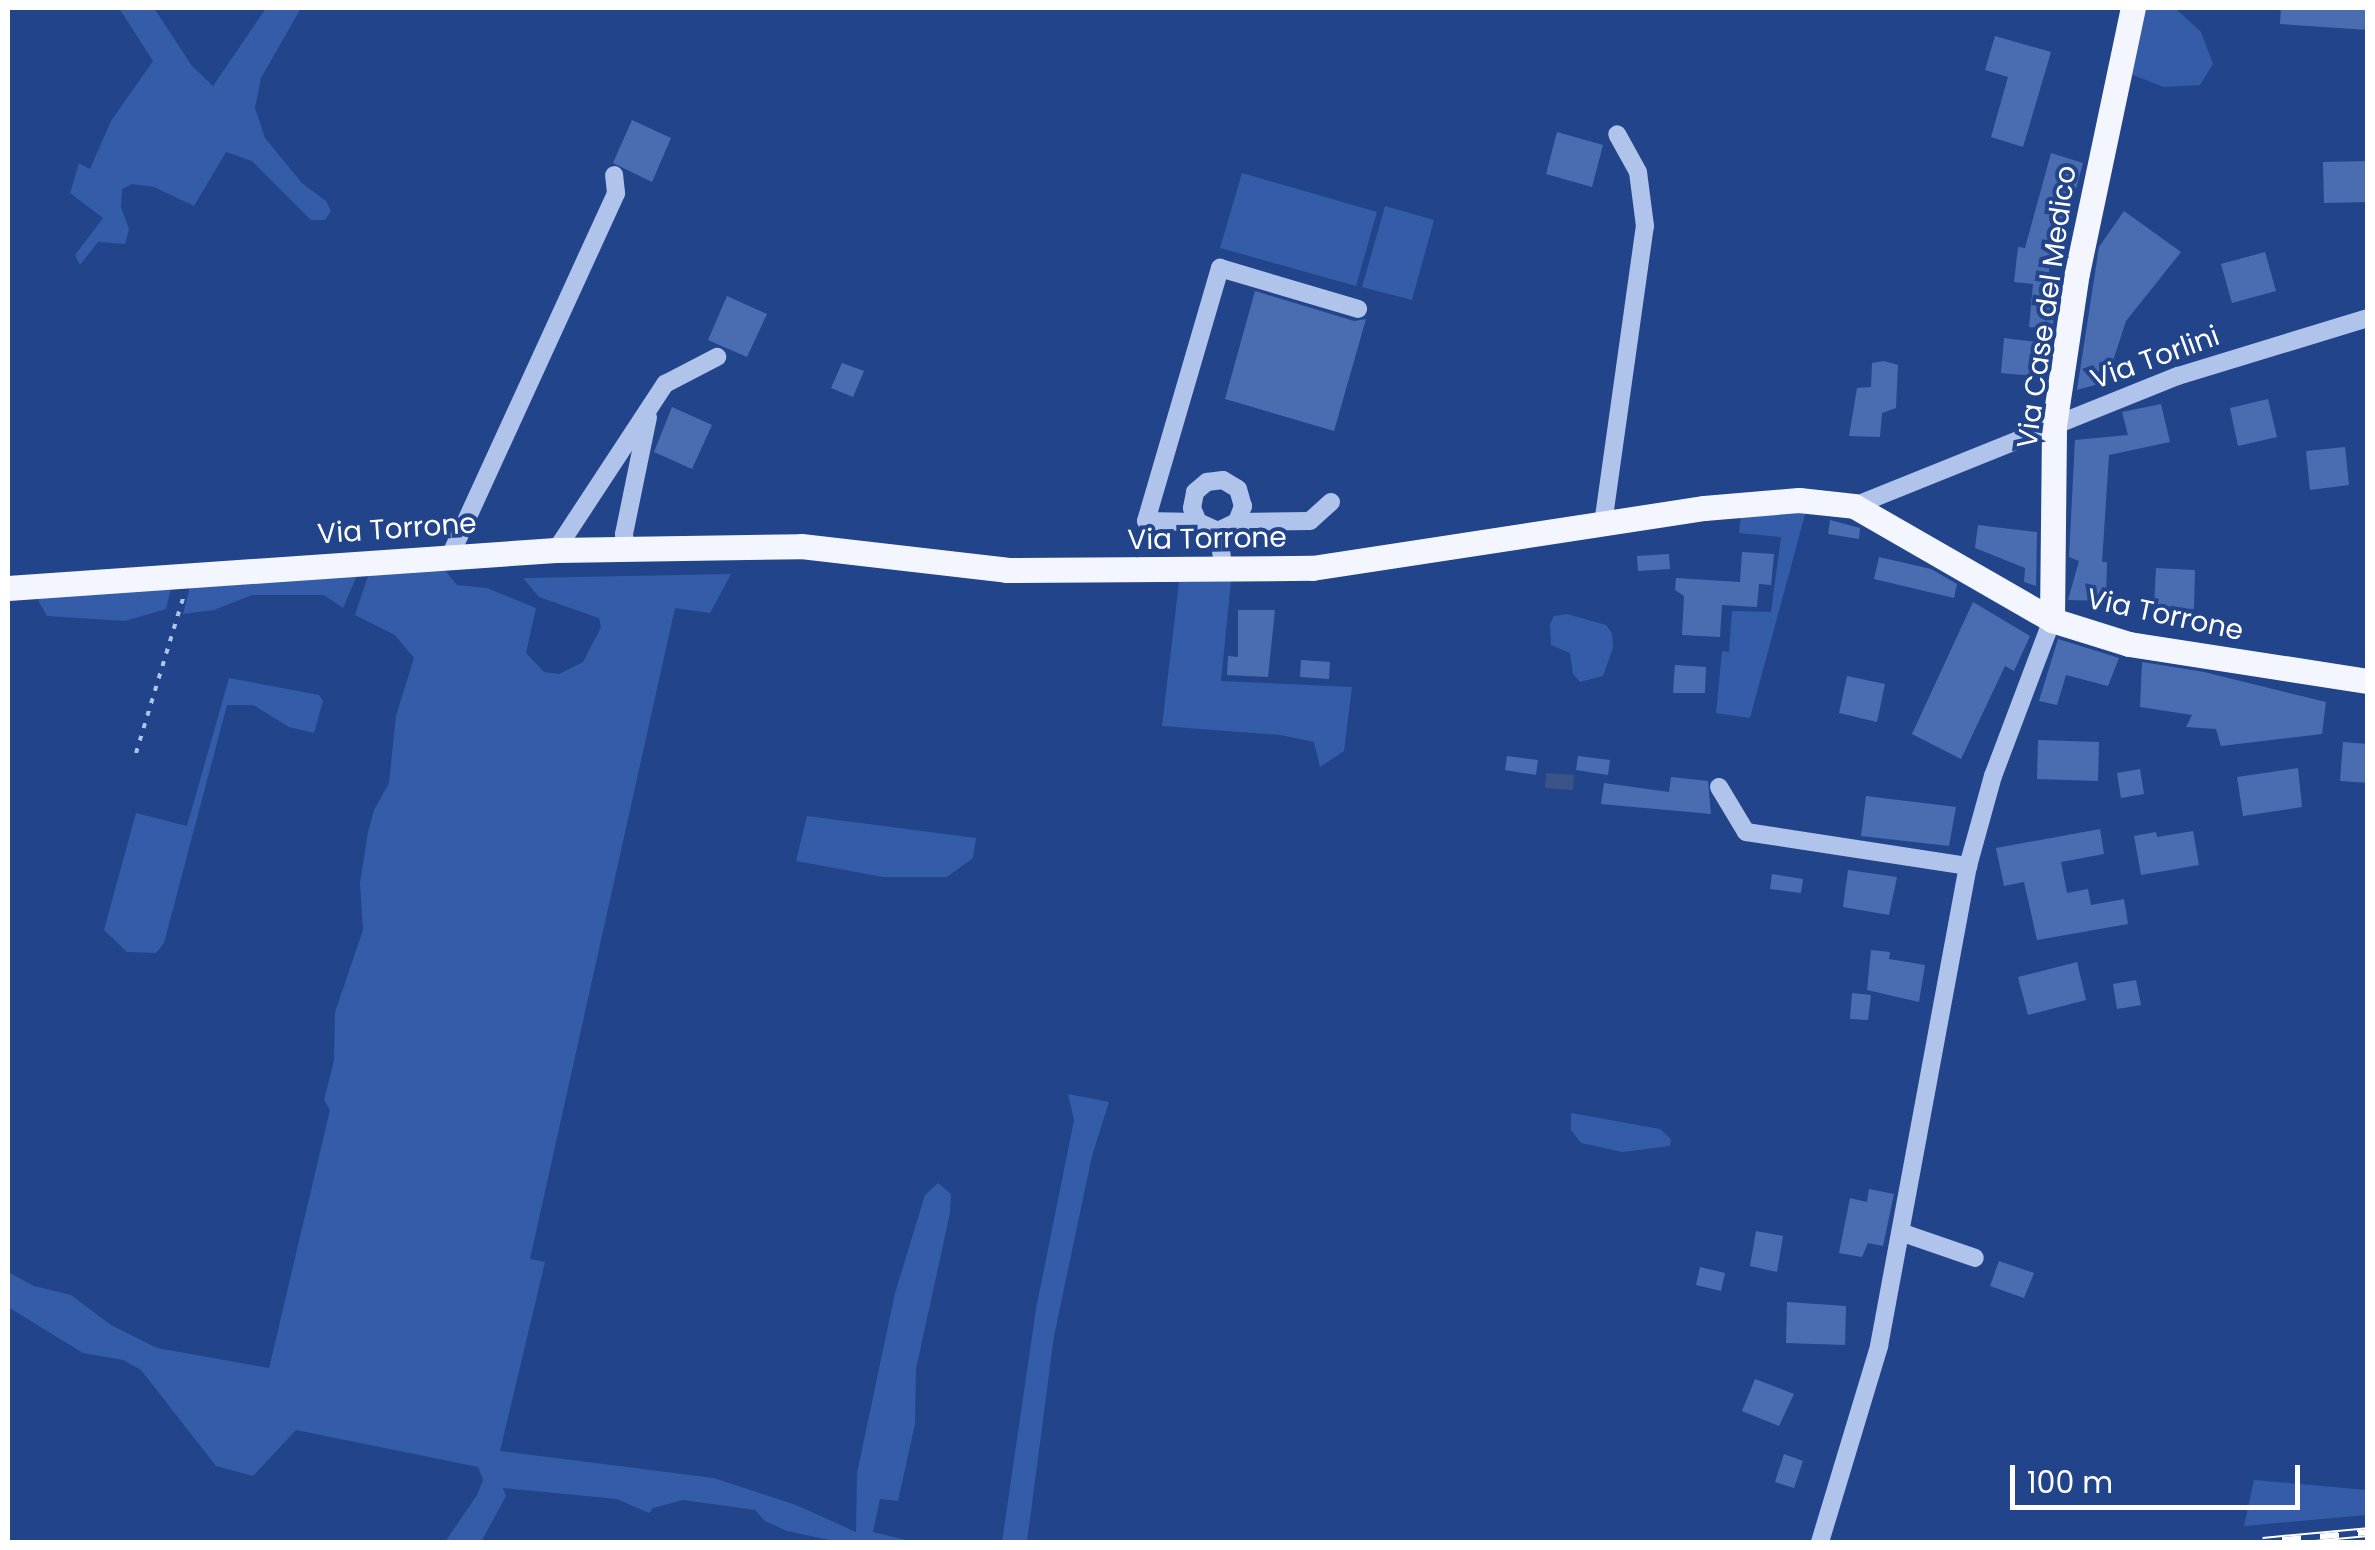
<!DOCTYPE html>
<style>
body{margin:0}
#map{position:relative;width:2375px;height:1550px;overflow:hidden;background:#22448b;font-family:Poppins,sans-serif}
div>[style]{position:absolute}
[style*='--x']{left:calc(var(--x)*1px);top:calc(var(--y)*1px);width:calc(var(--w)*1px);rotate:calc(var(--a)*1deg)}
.green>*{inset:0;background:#355ca8}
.water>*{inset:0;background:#3b5488}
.building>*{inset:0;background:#4a6db2}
.path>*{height:4px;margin-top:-2px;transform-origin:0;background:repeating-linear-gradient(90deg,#afc3eb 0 5px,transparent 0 13px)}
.minor>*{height:18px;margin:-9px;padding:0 9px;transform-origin:9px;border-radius:9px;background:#afc3eb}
.major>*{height:25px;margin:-12.5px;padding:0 12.5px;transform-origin:12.5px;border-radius:12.5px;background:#f3f6fe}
.rail>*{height:10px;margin-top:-5px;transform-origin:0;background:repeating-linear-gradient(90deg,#22448b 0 19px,#fff 0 38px);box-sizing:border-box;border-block:2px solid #fff}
span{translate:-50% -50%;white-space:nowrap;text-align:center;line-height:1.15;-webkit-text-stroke:8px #22448b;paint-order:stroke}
.street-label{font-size:28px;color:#fff}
.frame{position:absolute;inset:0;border:10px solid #fff;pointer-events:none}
.scale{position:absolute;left:2010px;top:1465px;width:290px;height:45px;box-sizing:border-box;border:5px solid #fff;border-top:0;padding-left:12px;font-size:30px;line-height:35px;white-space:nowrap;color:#fff;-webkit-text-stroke:8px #22448b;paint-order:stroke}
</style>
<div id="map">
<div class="green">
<i style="clip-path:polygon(119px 8px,154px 8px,192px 66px,213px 86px,266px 8px,301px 8px,261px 78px,255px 108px,265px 138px,302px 183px,326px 201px,331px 211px,325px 220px,311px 220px,252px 161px,226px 152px,194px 206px,154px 187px,132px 184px,122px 189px,121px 207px,129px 229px,125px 244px,98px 242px,80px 265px,75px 255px,103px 218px,70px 193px,79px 163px,90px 169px,111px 121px,153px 61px)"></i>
<i style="clip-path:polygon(2139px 8px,2175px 8px,2201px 32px,2213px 64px,2200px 85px,2164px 87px,2125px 72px)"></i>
<i style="clip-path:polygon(1242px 173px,1377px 212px,1356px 286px,1220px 248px)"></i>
<i style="clip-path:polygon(1385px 206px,1434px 220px,1412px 300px,1362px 287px)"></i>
<i style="clip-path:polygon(1806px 511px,1750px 718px,1716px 713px,1722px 651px,1729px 652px,1732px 611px,1771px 612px,1781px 537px,1739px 533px,1741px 512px)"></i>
<i style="clip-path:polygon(444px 569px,457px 585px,487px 588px,536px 608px,526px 653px,544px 672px,559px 674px,583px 662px,601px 627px,599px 618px,539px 597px,523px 578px,731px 574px,710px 613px,675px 608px,530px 1259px,545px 1262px,500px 1451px,714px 1478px,796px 1505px,856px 1532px,857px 1473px,895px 1293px,925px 1195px,938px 1183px,951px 1194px,950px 1213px,916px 1369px,915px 1424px,898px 1501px,880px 1499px,873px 1532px,914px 1542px,839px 1542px,787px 1531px,765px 1521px,755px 1510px,683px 1500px,653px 1508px,649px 1513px,617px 1499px,503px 1488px,506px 1496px,481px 1542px,445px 1542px,477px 1495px,483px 1480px,478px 1467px,296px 1430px,253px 1476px,216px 1466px,141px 1370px,123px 1360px,83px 1353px,8px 1307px,8px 1272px,34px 1286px,71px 1295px,111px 1325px,157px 1348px,269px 1368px,330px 1110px,324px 1100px,334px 1061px,335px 1012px,363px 930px,360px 883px,368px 832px,374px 810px,389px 783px,396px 716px,414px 658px,395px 635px,355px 615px,369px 573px)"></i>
<i style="clip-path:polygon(359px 571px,343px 608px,324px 595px,252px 595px,214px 610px,183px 614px,191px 582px)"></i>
<i style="clip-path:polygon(1231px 581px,1221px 681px,1352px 687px,1344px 751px,1320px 767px,1314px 742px,1280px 735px,1162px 726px,1179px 582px)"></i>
<i style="clip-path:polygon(172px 584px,166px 609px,125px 621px,47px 616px,38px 600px,43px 593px)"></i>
<i style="clip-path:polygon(1567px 614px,1606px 625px,1612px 633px,1613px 648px,1603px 676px,1580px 682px,1573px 674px,1570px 653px,1551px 645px,1550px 624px,1554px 616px)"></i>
<i style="clip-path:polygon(229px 678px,319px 695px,323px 701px,314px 733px,289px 727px,253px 705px,227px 705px,164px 943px,156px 953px,127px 952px,104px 930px,136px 813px,187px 826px)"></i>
<i style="clip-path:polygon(807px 816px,976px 838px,973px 858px,947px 877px,883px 877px,796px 861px)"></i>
<i style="clip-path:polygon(1068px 1094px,1109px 1102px,1092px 1156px,1054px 1336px,1027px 1542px,1002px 1542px,1036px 1309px,1074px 1120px)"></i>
<i style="clip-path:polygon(1571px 1113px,1660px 1129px,1671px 1139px,1670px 1146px,1622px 1152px,1581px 1143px,1571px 1130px)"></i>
<i style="clip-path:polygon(2254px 1480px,2367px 1490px,2367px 1515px,2244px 1526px)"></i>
</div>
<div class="water">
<i style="clip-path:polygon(1546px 773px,1574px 775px,1573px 790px,1545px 788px)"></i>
</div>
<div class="building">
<i style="clip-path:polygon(2281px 8px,2368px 8px,2368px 30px,2280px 24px)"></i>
<i style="clip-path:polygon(1995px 36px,2051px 52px,2023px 147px,1991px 137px,2008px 77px,1985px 70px)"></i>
<i style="clip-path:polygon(632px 120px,671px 138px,652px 182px,613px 163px)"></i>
<i style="clip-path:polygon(1557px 132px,1603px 145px,1592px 187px,1546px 174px)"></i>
<i style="clip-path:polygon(2051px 153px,2083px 163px,2062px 240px,2052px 237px,2047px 294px,2057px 295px,2052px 329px,2029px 327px,2033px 284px,2014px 282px,2018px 247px,2025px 248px)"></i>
<i style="clip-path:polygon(2368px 161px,2368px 202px,2324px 203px,2323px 162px)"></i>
<i style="clip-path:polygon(2124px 211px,2181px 252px,2126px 321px,2106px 382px,2077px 390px,2099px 247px)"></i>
<i style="clip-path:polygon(2265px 252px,2276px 291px,2232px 303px,2221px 264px)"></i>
<i style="clip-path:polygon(1255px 291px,1354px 321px,1366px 319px,1334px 431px,1225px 399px)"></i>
<i style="clip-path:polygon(727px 296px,767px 314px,747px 357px,708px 340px)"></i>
<i style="clip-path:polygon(2004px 338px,2037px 342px,2034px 376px,2001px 373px)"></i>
<i style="clip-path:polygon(1884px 361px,1898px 365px,1896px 408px,1882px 413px,1880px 437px,1849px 436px,1857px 388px,1871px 387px,1872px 363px)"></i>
<i style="clip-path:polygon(842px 363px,864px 371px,853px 397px,831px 388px)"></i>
<i style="clip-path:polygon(2268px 399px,2277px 437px,2238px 446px,2230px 408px)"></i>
<i style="clip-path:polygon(2161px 404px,2170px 442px,2109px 455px,2102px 562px,2107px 562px,2106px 601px,2068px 600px,2079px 561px,2069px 557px,2075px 440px,2128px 435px,2122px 412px)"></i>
<i style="clip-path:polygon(672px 407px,712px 425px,692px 469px,654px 452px)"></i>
<i style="clip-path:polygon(2345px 447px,2349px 485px,2310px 490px,2306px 451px)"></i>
<i style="clip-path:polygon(1830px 520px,1860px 528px,1859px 539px,1828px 534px)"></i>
<i style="clip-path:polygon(1978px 525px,2037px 532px,2036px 586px,2024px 582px,2025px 568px,1975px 548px)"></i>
<i style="clip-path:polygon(1742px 552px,1774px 554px,1771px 585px,1759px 584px,1757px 607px,1722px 605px,1720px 637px,1682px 635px,1684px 596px,1675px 590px,1676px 578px,1740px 582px)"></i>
<i style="clip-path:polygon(1669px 554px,1670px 569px,1638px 571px,1637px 556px)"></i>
<i style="clip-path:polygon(1879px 557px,1931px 569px,1957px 584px,1954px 598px,1874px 579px)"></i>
<i style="clip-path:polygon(2156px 568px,2195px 570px,2194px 609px,2154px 607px)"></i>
<i style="clip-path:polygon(1973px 602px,2030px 636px,2014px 671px,2005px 666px,1961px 759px,1912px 734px)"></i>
<i style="clip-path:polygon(1238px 610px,1275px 610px,1268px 677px,1227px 675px,1228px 656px,1238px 657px)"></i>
<i style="clip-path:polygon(2058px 639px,2119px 658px,2108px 686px,2066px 675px,2057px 705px,2039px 701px)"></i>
<i style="clip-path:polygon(1301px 660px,1330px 662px,1329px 679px,1300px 677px)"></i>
<i style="clip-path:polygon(2142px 662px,2204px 672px,2326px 702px,2322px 734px,2221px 746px,2216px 729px,2186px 727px,2192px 715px,2140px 707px)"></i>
<i style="clip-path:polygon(1675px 665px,1706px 667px,1705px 693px,1673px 693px)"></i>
<i style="clip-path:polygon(1847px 676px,1885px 684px,1877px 722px,1839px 713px)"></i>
<i style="clip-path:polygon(2038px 740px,2099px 742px,2098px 781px,2037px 779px)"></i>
<i style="clip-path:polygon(2343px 742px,2368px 744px,2368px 783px,2340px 781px)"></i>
<i style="clip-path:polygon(1507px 756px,1538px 760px,1536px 775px,1505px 770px)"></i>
<i style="clip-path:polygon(1578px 756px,1610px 760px,1608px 775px,1576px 770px)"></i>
<i style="clip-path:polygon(2298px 768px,2302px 807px,2243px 816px,2237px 777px)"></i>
<i style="clip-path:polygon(2140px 769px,2144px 794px,2121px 798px,2117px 773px)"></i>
<i style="clip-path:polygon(1671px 777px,1708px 781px,1711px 814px,1601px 804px,1604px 783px,1669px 792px)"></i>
<i style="clip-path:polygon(1866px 796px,1956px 807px,1949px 846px,1861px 836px)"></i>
<i style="clip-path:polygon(2100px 829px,2104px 854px,2061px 862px,2067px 893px,2088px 889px,2091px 905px,2124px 899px,2128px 924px,2037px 940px,2024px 882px,2004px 886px,1996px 848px)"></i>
<i style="clip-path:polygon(2193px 831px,2199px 865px,2141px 875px,2134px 836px,2156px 832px,2157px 837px)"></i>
<i style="clip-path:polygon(1848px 870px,1897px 877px,1889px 915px,1843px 907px)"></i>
<i style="clip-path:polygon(1772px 874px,1803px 879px,1801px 893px,1770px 889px)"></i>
<i style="clip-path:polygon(1871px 950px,1890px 952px,1889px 959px,1925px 965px,1919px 1002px,1867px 990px)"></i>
<i style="clip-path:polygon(2077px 962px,2086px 1000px,2028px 1015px,2018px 977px)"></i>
<i style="clip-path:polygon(2136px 980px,2141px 1005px,2117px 1009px,2113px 984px)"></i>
<i style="clip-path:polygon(1852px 993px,1871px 995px,1868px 1020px,1850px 1019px)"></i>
<i style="clip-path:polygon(1869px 1189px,1894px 1194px,1883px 1246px,1868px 1243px,1862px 1257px,1839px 1253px,1850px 1198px,1867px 1202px)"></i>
<i style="clip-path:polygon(1756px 1231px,1783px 1236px,1777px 1272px,1750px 1266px)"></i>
<i style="clip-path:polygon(1999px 1261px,2034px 1273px,2024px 1298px,1990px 1286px)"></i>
<i style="clip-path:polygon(1700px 1267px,1725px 1273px,1721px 1291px,1696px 1285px)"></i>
<i style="clip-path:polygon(1787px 1302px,1846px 1306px,1845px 1345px,1786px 1343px)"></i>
<i style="clip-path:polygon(1755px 1379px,1794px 1394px,1779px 1426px,1742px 1411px)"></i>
<i style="clip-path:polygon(1784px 1454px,1803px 1461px,1794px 1488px,1775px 1482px)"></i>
</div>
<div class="path">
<i style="--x:136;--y:753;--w:162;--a:-73.1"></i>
</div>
<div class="minor">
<i style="--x:1331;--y:502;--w:28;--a:138"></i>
<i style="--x:1310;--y:521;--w:73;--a:179.2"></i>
<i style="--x:1237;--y:522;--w:21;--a:155"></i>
<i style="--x:1218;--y:531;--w:22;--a:-156"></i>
<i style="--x:1198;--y:522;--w:52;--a:-178.9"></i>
<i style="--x:1146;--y:521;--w:264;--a:-73.7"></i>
<i style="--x:1220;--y:268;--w:144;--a:16.5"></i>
<i style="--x:1854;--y:506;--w:349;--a:-21.9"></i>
<i style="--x:2178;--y:376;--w:199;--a:-17"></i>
<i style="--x:1198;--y:522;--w:15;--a:-113"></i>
<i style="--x:1192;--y:508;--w:16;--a:-79"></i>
<i style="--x:1195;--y:492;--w:16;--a:-40"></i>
<i style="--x:1207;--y:482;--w:16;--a:-7"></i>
<i style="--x:1223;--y:480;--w:17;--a:31"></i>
<i style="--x:1238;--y:489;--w:18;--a:74"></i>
<i style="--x:1243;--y:506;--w:17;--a:111"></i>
<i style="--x:1603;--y:524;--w:301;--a:-82"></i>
<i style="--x:1645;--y:226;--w:54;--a:-97.4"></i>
<i style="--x:1638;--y:172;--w:43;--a:-118.9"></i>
<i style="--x:1218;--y:531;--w:40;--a:81.5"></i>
<i style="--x:626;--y:549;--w:15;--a:-98"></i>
<i style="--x:624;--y:534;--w:119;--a:-78.4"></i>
<i style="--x:556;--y:550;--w:199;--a:-56.7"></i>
<i style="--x:665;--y:384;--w:59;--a:-27.4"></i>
<i style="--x:450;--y:556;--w:399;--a:-65.4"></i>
<i style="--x:616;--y:193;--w:18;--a:-96"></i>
<i style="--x:1719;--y:787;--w:52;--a:59"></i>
<i style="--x:1746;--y:832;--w:225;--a:8.7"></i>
<i style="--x:1903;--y:1233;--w:76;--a:19.1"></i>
<i style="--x:1820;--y:1542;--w:205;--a:-73.2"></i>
<i style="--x:1879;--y:1346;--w:488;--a:-79.5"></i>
<i style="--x:1968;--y:866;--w:93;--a:-74.5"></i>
<i style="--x:1993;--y:776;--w:167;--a:-69.3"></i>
</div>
<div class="major">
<i style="--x:8;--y:588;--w:549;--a:-3.97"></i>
<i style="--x:556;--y:550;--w:245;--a:-0.9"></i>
<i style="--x:801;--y:546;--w:207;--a:6.6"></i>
<i style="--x:1007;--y:570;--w:305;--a:-0.4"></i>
<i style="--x:1312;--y:568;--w:397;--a:-8.7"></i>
<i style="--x:1704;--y:508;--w:95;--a:-4.8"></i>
<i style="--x:1799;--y:500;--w:55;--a:6.2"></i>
<i style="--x:1854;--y:506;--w:228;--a:29.9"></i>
<i style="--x:2052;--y:620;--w:81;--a:17.3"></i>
<i style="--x:2129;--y:644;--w:242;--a:8.8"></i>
<i style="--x:2052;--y:620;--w:194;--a:-89.4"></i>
<i style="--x:2054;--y:426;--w:155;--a:-81.5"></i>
<i style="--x:2077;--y:273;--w:271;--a:-78.1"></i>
</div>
<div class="rail">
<i style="--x:2263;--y:1542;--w:105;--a:-5.4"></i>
</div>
<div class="street-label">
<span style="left:2047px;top:307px;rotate:-82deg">Via Case del Medico</span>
<span style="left:2155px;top:358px;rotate:-20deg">Via Torlini</span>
<span style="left:397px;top:529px;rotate:-4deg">Via Torrone</span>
<span style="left:1207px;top:539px;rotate:-1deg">Via Torrone</span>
<span style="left:2165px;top:615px;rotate:12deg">Via Torrone</span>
</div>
<div class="frame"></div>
<div class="scale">100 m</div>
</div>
